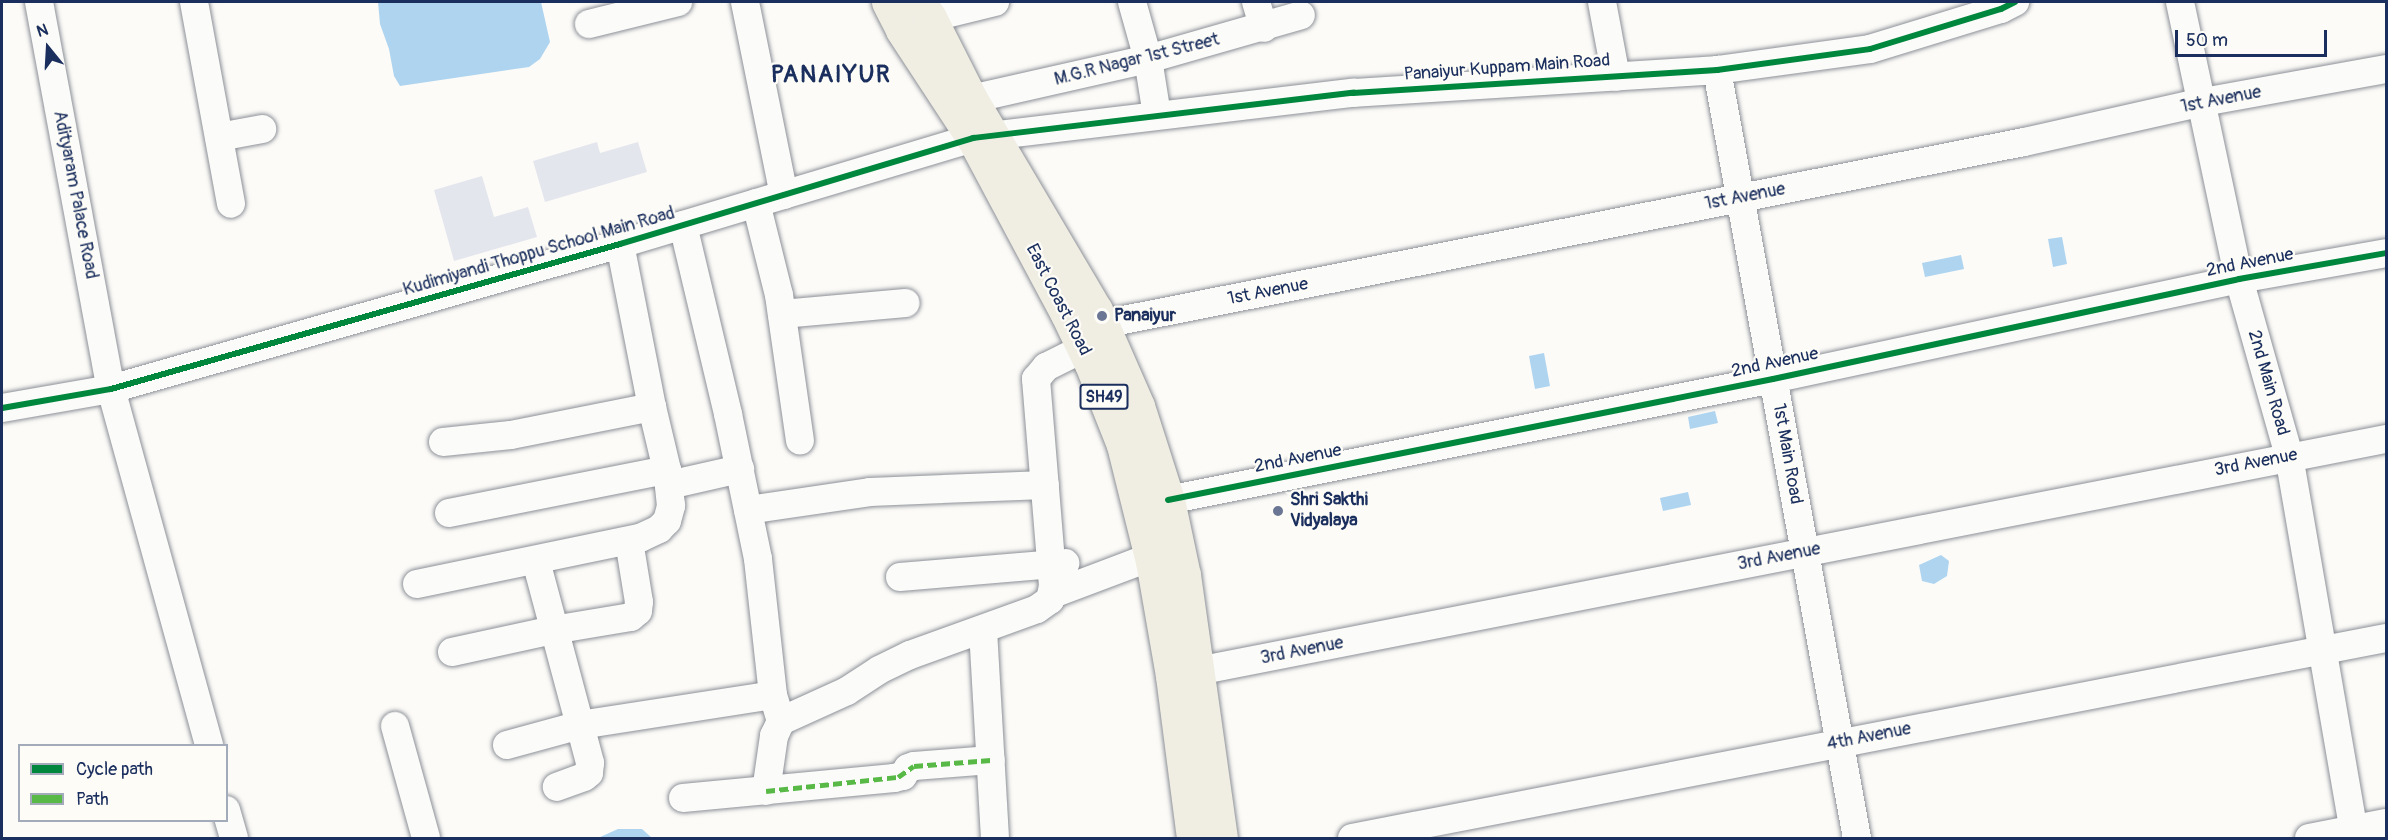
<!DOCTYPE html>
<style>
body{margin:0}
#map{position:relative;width:2388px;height:840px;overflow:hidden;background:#fcfbf8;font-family:Pangolin,sans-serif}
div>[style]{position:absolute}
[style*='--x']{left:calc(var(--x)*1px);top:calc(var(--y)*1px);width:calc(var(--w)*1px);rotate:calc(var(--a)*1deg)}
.water>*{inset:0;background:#aed4ef}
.building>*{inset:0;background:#e4e6ed}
.roads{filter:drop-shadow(0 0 2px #8c9097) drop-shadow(0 0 2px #8c9097)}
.minor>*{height:28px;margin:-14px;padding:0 14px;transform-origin:14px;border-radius:14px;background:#fbfbf9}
.major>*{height:33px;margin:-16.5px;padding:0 16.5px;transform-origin:16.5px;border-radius:16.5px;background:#f0ede3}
.quiet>*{height:4.5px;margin-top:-2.25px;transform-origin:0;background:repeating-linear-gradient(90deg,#58b947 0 9px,transparent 0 13.5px)}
.cycleway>*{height:6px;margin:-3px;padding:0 3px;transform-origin:3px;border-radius:3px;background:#00873e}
.dots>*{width:16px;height:16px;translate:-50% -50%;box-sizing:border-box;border:3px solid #fdfcf7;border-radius:50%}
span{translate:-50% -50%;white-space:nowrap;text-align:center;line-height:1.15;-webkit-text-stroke:4.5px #fdfcf7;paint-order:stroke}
.shield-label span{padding:2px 4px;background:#fdfcf7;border:2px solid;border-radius:4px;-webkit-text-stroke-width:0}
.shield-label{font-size:16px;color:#1b2f5e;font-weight:700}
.street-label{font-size:18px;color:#1b2f5e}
.poi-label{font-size:18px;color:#1b2f5e;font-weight:700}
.left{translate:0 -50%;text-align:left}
.district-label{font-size:24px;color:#1b2f5e;font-weight:700;letter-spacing:1.5px}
.frame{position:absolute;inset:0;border:3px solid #1b2f5e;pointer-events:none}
.legend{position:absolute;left:18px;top:744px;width:210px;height:78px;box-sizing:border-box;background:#fdfcf7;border:2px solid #a3aaba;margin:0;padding:8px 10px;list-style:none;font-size:18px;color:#1b2f5e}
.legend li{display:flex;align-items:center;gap:12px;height:30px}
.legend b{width:30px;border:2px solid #a3aaba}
.north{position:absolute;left:18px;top:18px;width:60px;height:60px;-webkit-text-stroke:4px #fdfcf7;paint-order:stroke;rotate:342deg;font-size:16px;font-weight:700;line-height:24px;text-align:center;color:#1b2f5e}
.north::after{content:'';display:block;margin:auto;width:21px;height:27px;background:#1b2f5e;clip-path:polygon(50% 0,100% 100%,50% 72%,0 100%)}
.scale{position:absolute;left:2175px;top:30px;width:152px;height:27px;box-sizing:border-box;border:3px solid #1b2f5e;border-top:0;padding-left:8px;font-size:18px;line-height:21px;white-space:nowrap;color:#1b2f5e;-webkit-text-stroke:4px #fdfcf7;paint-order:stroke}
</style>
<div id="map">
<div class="water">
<i style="clip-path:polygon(378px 2px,541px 2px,550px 42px,540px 59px,529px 67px,400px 86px,394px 76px,389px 49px,380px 24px)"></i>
<i style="clip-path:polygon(2062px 237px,2067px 264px,2053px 267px,2048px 239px)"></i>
<i style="clip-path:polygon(1961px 255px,1964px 269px,1925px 277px,1922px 263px)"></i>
<i style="clip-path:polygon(1544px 353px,1550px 386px,1535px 389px,1529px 356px)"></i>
<i style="clip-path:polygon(1715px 411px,1718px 423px,1690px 429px,1688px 417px)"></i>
<i style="clip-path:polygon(1688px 492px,1691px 505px,1663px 511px,1660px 498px)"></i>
<i style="clip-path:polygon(1941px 555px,1949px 561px,1947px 576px,1934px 584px,1922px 581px,1919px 565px)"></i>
<i style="clip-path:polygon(618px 829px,642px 829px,652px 838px,598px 838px)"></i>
</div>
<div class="building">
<i style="clip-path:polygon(597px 142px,600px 153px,638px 142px,647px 172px,545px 202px,533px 161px)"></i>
<i style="clip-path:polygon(482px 176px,494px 217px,528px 207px,537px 237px,454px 261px,434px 190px)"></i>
</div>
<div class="roads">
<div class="minor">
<i style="--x:39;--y:2;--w:394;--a:79.5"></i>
<i style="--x:111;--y:389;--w:370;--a:74.6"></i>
<i style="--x:194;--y:2;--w:205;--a:79.6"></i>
<i style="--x:745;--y:2;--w:197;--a:78.6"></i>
<i style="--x:1132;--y:2;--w:59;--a:74.3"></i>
<i style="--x:1148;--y:59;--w:57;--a:80.9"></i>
<i style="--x:1256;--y:2;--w:27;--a:73"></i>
<i style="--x:1602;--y:2;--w:76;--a:79.4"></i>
<i style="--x:2180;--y:2;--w:283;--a:78"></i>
<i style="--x:2239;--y:279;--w:184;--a:74.2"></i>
<i style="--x:2289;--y:456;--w:388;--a:80.2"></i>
<i style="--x:930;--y:18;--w:67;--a:-13.8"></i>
<i style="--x:589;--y:24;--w:92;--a:-13.9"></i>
<i style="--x:1717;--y:70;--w:781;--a:79.67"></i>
<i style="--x:971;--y:99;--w:181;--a:-12.7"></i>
<i style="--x:1148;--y:59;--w:159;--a:-16"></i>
<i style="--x:219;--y:137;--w:44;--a:-10.5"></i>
<i style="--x:756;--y:203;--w:95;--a:76"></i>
<i style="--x:779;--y:295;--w:147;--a:81.8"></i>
<i style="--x:683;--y:225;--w:194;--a:76.6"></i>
<i style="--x:728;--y:414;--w:148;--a:78.3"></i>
<i style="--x:758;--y:559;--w:137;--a:83.7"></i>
<i style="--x:773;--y:695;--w:27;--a:73"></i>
<i style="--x:782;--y:314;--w:124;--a:-5.1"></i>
<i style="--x:1103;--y:324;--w:939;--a:-11.18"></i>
<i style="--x:2024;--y:142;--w:183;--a:-12.6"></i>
<i style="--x:2203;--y:102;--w:186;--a:-10.2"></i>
<i style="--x:2;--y:408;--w:111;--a:-9.9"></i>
<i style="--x:111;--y:389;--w:529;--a:-15.9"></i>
<i style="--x:620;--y:244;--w:369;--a:-16.7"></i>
<i style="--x:973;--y:138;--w:383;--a:-6.8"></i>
<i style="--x:1353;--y:93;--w:365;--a:-3.6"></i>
<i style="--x:1717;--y:70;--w:154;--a:-7.8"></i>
<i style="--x:1870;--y:49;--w:137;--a:-17"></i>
<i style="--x:2001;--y:9;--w:16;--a:-27"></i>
<i style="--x:443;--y:442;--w:68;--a:-5.9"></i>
<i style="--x:511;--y:435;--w:144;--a:-11.2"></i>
<i style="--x:669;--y:485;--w:73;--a:-12.7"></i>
<i style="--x:1168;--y:500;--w:617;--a:-11.31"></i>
<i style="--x:1773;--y:379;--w:477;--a:-12.1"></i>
<i style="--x:2239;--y:279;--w:149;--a:-10"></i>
<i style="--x:748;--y:510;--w:123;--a:-8.4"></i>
<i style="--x:870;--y:492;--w:175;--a:-2.3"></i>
<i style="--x:449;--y:513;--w:222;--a:-11.2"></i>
<i style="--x:536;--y:561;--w:209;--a:75"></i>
<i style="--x:590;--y:763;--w:10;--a:96"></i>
<i style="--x:589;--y:773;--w:6;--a:141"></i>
<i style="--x:584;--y:777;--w:29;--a:160"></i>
<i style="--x:900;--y:577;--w:166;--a:-4.8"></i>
<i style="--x:417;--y:584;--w:228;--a:-11.7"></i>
<i style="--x:640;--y:538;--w:21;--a:-25"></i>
<i style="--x:659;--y:529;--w:11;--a:-45"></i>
<i style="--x:667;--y:521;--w:16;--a:-75"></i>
<i style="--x:671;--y:506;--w:36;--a:-96"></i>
<i style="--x:667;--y:470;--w:65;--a:-103.4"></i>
<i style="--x:652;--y:407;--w:166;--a:-101.1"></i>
<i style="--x:1053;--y:594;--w:105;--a:-20.7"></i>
<i style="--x:983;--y:630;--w:208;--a:86.7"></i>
<i style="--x:452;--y:652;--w:103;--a:-12.3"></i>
<i style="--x:553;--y:630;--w:79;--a:-9.5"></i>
<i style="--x:631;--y:617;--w:9;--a:-41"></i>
<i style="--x:638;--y:611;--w:9;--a:-84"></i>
<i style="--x:639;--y:602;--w:62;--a:-99.3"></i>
<i style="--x:1177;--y:675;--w:1232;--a:-11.05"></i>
<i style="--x:395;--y:726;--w:116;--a:74.5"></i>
<i style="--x:507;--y:745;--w:76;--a:-15.3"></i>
<i style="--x:580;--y:725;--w:195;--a:-8.8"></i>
<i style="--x:766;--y:791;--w:56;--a:-81.7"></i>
<i style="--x:774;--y:736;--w:17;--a:-65"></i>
<i style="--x:781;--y:721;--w:72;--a:-24.4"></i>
<i style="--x:847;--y:691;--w:38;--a:-33"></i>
<i style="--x:879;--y:670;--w:34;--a:-26"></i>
<i style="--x:910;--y:655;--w:135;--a:-19.9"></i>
<i style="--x:1037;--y:609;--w:16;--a:-35"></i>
<i style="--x:1050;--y:600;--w:14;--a:-78"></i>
<i style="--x:1053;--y:586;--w:208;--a:-94.7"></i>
<i style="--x:1036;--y:379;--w:16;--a:-50"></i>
<i style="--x:1046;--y:367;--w:42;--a:-26.6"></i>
<i style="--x:683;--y:798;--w:212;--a:-5.4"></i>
<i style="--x:894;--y:778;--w:9;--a:-13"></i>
<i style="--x:903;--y:776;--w:9;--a:-58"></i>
<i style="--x:908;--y:768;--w:6;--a:-18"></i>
<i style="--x:914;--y:766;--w:77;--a:-4.5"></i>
<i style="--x:226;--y:810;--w:29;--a:74"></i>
<i style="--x:1352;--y:838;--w:1053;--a:-10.95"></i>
<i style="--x:2309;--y:838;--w:78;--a:-11"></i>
</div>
<div class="major">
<i style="--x:888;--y:2;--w:31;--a:63"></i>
<i style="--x:902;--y:30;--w:129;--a:56.7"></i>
<i style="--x:973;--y:138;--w:200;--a:61.9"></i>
<i style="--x:1067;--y:314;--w:55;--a:64.4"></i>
<i style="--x:1091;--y:364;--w:87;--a:68.4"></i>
<i style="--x:1123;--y:445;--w:120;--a:76"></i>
<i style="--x:1152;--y:561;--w:117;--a:80.1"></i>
<i style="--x:1172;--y:676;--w:163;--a:82.6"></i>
<i style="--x:919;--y:2;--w:19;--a:55"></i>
<i style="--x:930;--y:18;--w:91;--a:63.2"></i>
<i style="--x:971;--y:99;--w:245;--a:59.4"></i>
<i style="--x:1096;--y:310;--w:105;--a:66.4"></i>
<i style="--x:1138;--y:406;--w:99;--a:72.3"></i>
<i style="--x:1168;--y:500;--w:77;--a:78"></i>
<i style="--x:1184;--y:575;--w:266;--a:82"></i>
</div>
</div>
<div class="quiet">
<i style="--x:766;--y:791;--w:133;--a:-6.1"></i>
<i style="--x:898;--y:777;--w:19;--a:-35"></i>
<i style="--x:914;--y:766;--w:77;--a:-4.5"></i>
</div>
<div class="cycleway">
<i style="--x:2;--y:408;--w:111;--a:-9.9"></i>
<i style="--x:111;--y:389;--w:529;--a:-15.9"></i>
<i style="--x:620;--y:244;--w:369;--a:-16.7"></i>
<i style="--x:973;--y:138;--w:383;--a:-6.8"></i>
<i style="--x:1353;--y:93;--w:365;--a:-3.6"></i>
<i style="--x:1717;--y:70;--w:154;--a:-7.8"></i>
<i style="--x:1870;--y:49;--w:137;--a:-17"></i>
<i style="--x:2001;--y:9;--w:16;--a:-27"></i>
<i style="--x:1168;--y:500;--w:617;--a:-11.31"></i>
<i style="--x:1773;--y:379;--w:477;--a:-12.1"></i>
<i style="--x:2239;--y:279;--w:149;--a:-10"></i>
</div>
<div class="dots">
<i style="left:1102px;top:316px;background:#6a7694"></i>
<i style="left:1278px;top:511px;background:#6a7694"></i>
</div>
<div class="shield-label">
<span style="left:1104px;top:397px">SH49</span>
</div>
<div class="street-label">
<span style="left:1137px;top:60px;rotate:-14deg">M.G.R Nagar 1st Street</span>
<span style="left:1507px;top:68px;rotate:-4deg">Panaiyur Kuppam Main Road</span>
<span style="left:2221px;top:100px;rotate:-11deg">1st Avenue</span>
<span style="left:75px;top:195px;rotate:79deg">Adityaram Palace Road</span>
<span style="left:1745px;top:197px;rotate:-11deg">1st Avenue</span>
<span style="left:539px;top:252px;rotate:-16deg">Kudimiyandi Thoppu School Main Road</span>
<span style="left:2250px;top:263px;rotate:-11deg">2nd Avenue</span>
<span style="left:1268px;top:292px;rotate:-11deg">1st Avenue</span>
<span style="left:1058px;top:300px;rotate:63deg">East Coast Road</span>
<span style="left:1775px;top:363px;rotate:-12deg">2nd Avenue</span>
<span style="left:2268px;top:383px;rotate:74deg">2nd Main Road</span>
<span style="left:1787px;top:454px;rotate:80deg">1st Main Road</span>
<span style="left:1298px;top:459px;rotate:-11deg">2nd Avenue</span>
<span style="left:2256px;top:463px;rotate:-11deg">3rd Avenue</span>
<span style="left:1779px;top:557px;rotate:-11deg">3rd Avenue</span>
<span style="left:1302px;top:651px;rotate:-11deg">3rd Avenue</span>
<span style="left:1869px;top:737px;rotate:-11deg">4th Avenue</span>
</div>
<div class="poi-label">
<span class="left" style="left:1114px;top:316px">Panaiyur</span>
<span class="left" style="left:1290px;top:511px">Shri Sakthi<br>Vidyalaya</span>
</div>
<div class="district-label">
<span style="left:831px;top:75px">PANAIYUR</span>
</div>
<div class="frame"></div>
<ul class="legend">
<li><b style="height:8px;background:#00873e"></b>Cycle path</li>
<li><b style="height:8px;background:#58b947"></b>Path</li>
</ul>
<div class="north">N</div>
<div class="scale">50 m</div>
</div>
